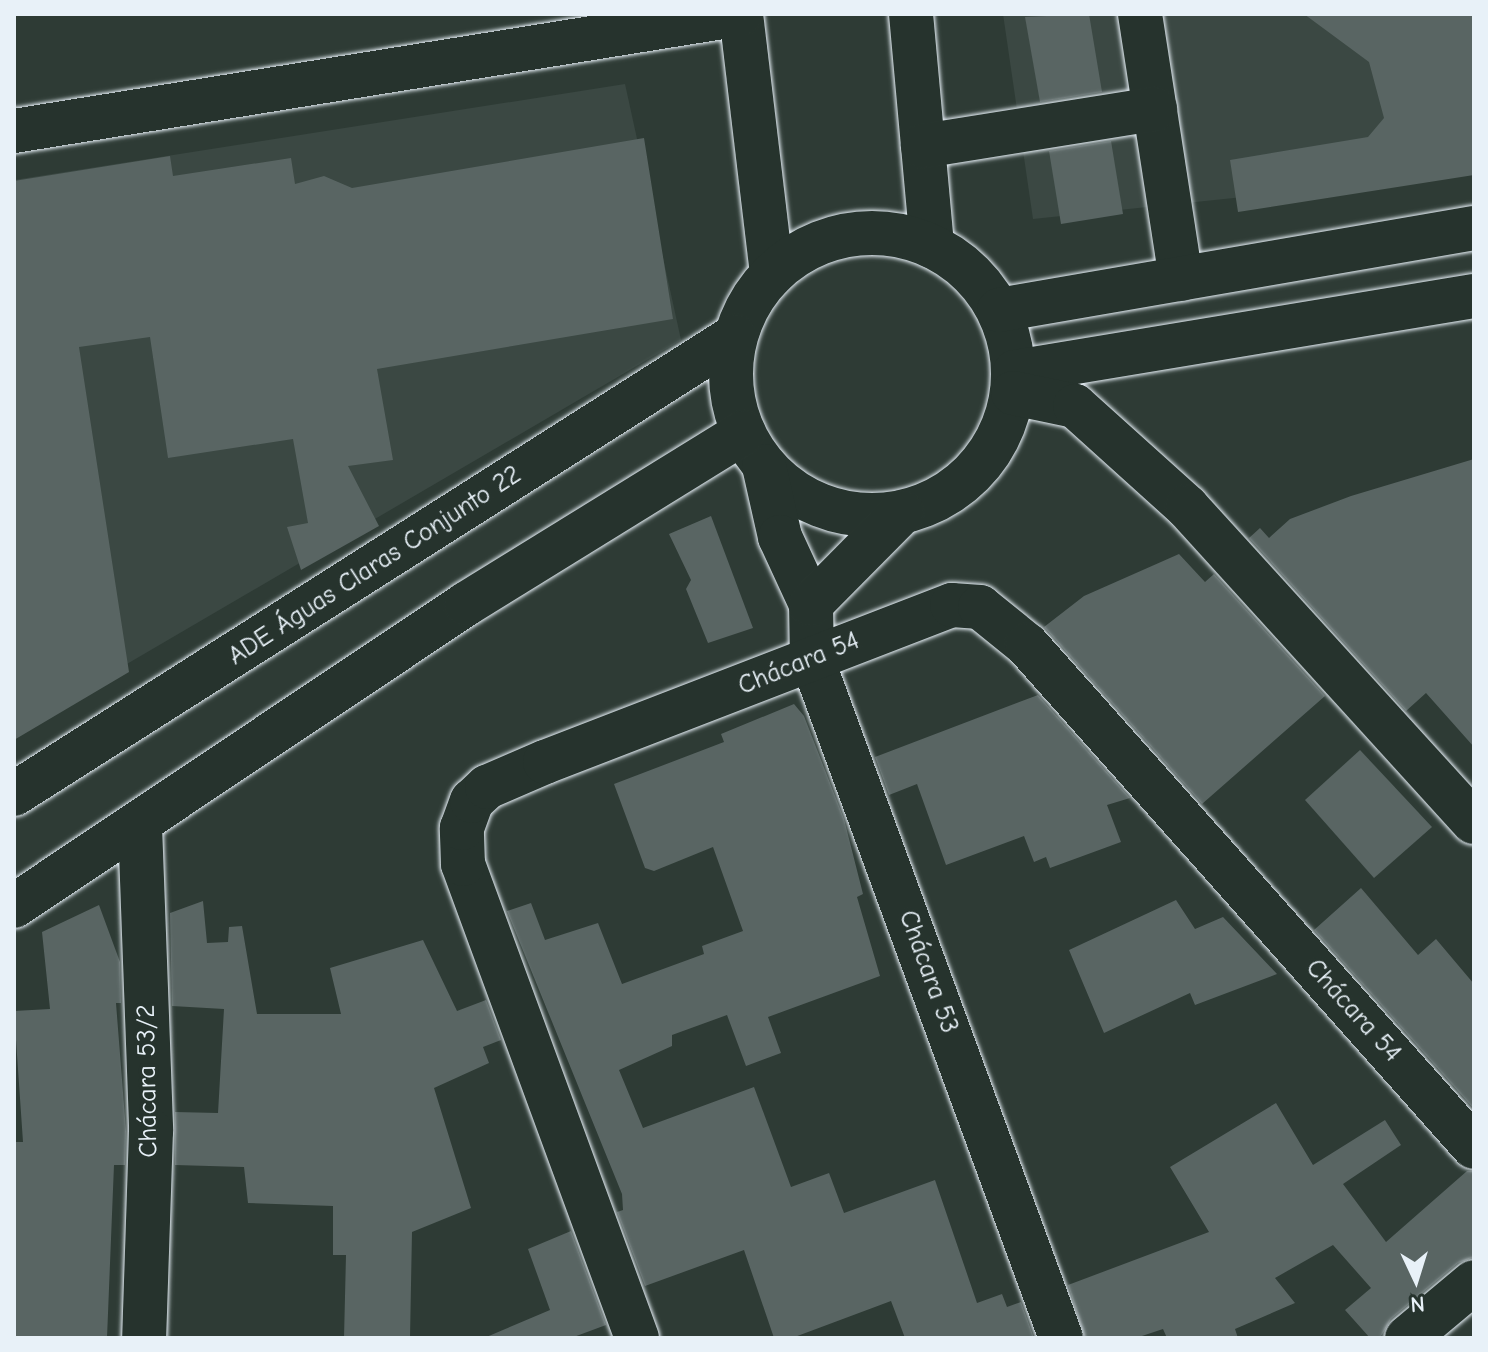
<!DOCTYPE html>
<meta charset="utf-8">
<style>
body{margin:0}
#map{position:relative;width:1488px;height:1352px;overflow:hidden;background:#2e3b35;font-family:"Comic Neue",sans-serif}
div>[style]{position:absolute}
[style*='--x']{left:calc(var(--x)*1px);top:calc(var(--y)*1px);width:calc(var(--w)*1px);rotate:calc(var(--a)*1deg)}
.built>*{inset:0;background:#3b4843}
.building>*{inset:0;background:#596563}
.roads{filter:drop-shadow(0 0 2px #e8f1f8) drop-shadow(0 0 2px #e8f1f8)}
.minor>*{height:44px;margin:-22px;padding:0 22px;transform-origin:22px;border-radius:22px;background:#26332d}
.minor>.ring{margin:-22px;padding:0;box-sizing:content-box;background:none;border:44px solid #26332d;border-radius:50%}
span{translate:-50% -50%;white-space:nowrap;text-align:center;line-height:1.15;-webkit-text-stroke:7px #26332d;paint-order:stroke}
.street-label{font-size:26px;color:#e8f1f8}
.frame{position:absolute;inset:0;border:16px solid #e8f1f8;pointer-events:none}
.north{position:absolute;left:1376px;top:1240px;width:80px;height:80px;-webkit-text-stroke:6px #26332d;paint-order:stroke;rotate:176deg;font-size:22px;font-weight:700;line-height:32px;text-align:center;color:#e8f1f8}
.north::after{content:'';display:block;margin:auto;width:28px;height:36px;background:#e8f1f8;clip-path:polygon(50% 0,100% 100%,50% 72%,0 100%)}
</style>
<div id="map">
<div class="built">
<i style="clip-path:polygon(1003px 14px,1474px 14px,1474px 173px,1033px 219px)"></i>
<i style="clip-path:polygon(625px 84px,681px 340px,14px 730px,14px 180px)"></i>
</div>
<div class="building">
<i style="clip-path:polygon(1089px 14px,1102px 92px,1040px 102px,1025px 17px)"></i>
<i style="clip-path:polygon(1304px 14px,1474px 14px,1474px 175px,1238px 212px,1230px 160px,1368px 137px,1384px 118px,1369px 62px)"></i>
<i style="clip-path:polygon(644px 138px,673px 319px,377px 369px,393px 460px,348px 466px,379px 526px,301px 570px,287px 527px,308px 523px,293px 439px,168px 458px,150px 337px,79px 347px,129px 672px,14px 740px,14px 181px,170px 156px,173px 176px,291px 158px,295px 184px,324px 176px,352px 188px)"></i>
<i style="clip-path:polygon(1111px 141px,1123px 214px,1061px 224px,1049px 151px)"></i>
<i style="clip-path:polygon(1474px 459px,1474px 747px,1426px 693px,1406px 711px,1249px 538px,1260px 528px,1269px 538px,1290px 519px,1351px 496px)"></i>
<i style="clip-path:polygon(711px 516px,753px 628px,708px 643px,686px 589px,691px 580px,669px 534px)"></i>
<i style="clip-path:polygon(1179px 554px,1205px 582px,1214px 574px,1325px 696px,1202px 804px,1044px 627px,1084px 596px)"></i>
<i style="clip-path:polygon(1038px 695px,1130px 798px,1107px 805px,1121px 842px,1050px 868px,1046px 857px,1034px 862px,1024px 836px,946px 865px,917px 784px,889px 795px,875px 757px)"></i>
<i style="clip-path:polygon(794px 704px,804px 716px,844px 819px,863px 894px,857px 897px,880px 976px,768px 1017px,781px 1053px,746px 1066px,727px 1015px,672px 1035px,672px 1046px,619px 1070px,643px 1128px,754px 1087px,791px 1187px,829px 1173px,844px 1213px,935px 1180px,977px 1303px,1002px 1294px,1007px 1307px,1021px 1302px,1034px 1338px,905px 1338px,891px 1301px,792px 1338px,774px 1338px,744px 1250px,645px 1286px,617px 1212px,623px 1210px,622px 1194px,507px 911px,531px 903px,545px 940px,598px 923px,622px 984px,704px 954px,702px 946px,743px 931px,713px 847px,654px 871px,645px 868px,614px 784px,724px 742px,721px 734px)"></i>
<i style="clip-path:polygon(1360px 750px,1432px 827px,1374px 878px,1305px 800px)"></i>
<i style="clip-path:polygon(1361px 888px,1418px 955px,1436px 939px,1474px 984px,1474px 1109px,1314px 930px)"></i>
<i style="clip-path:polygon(1176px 900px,1195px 929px,1223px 917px,1277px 974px,1195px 1005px,1190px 993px,1104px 1033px,1069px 950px)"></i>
<i style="clip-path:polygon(203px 901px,207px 943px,228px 942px,229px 927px,242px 926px,257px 1014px,341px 1014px,330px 968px,423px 940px,457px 1011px,486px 1000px,501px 1040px,483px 1047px,489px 1063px,434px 1088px,471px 1208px,412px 1232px,410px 1338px,344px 1338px,346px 1255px,333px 1255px,333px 1206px,248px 1203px,244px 1167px,175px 1165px,175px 1112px,218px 1113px,224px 1009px,172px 1006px,170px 913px)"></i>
<i style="clip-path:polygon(99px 905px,120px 962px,121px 1003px,116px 1003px,126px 1131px,125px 1165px,114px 1165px,107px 1338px,14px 1338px,14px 1142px,23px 1142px,14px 1011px,50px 1009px,42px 932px)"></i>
<i style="clip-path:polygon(1276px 1103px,1313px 1165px,1385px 1120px,1401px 1145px,1343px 1184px,1386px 1242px,1467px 1171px,1474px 1171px,1474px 1257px,1458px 1263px,1391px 1319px,1380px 1338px,1370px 1338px,1345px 1310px,1371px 1288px,1333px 1245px,1275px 1278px,1295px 1303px,1235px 1329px,1238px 1338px,1167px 1338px,1163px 1329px,1136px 1338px,1085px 1338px,1068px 1285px,1209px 1232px,1170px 1167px)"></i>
<i style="clip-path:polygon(571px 1231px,606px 1325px,571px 1338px,484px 1338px,550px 1310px,528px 1249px)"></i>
</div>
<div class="roads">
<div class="minor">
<i style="--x:741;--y:14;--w:262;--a:83.2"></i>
<i style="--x:911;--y:14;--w:233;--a:84.8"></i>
<i style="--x:1140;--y:14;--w:268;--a:81.2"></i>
<i style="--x:14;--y:131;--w:736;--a:-9.14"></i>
<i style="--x:923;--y:146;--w:235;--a:-9.1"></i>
<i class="ring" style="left:731px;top:233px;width:238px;height:238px"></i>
<i style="--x:999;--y:310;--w:482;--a:-9.8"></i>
<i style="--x:1015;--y:372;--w:465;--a:-9.4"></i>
<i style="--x:1013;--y:393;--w:63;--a:11.8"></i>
<i style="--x:1075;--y:406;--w:151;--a:42"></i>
<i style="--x:1187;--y:507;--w:426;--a:47.7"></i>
<i style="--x:764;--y:466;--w:73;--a:77.3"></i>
<i style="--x:780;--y:537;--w:74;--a:65.2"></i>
<i style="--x:811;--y:604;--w:55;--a:89"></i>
<i style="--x:812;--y:659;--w:723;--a:69.86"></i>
<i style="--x:811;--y:604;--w:129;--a:-45.3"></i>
<i style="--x:14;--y:794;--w:854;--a:-32.42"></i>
<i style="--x:140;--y:825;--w:306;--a:87.9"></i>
<i style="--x:151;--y:1131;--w:207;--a:91.9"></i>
<i style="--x:14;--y:906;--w:544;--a:-33.75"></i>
<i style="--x:466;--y:604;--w:326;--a:-31.7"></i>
<i style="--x:637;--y:1338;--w:505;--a:-110.16"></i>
<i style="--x:463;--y:864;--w:36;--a:-92"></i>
<i style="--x:462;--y:828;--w:29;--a:-70"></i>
<i style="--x:472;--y:801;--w:21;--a:-43"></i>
<i style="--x:487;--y:787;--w:63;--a:-23.3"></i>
<i style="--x:545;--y:762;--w:436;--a:-21.1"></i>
<i style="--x:952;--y:605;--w:28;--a:4"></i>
<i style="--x:980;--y:607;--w:60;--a:39"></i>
<i style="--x:1027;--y:645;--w:672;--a:48.32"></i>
<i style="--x:1407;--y:1338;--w:87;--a:-39.9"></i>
</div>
</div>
<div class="street-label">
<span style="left:375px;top:566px;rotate:-33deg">ADE Águas Claras Conjunto 22</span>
<span style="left:799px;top:664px;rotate:-22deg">Chácara 54</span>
<span style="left:928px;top:972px;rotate:70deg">Chácara 53</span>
<span style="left:1353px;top:1011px;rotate:48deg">Chácara 54</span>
<span style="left:148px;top:1081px;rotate:-91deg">Chácara 53/2</span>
</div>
<div class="frame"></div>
<div class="north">N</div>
</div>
